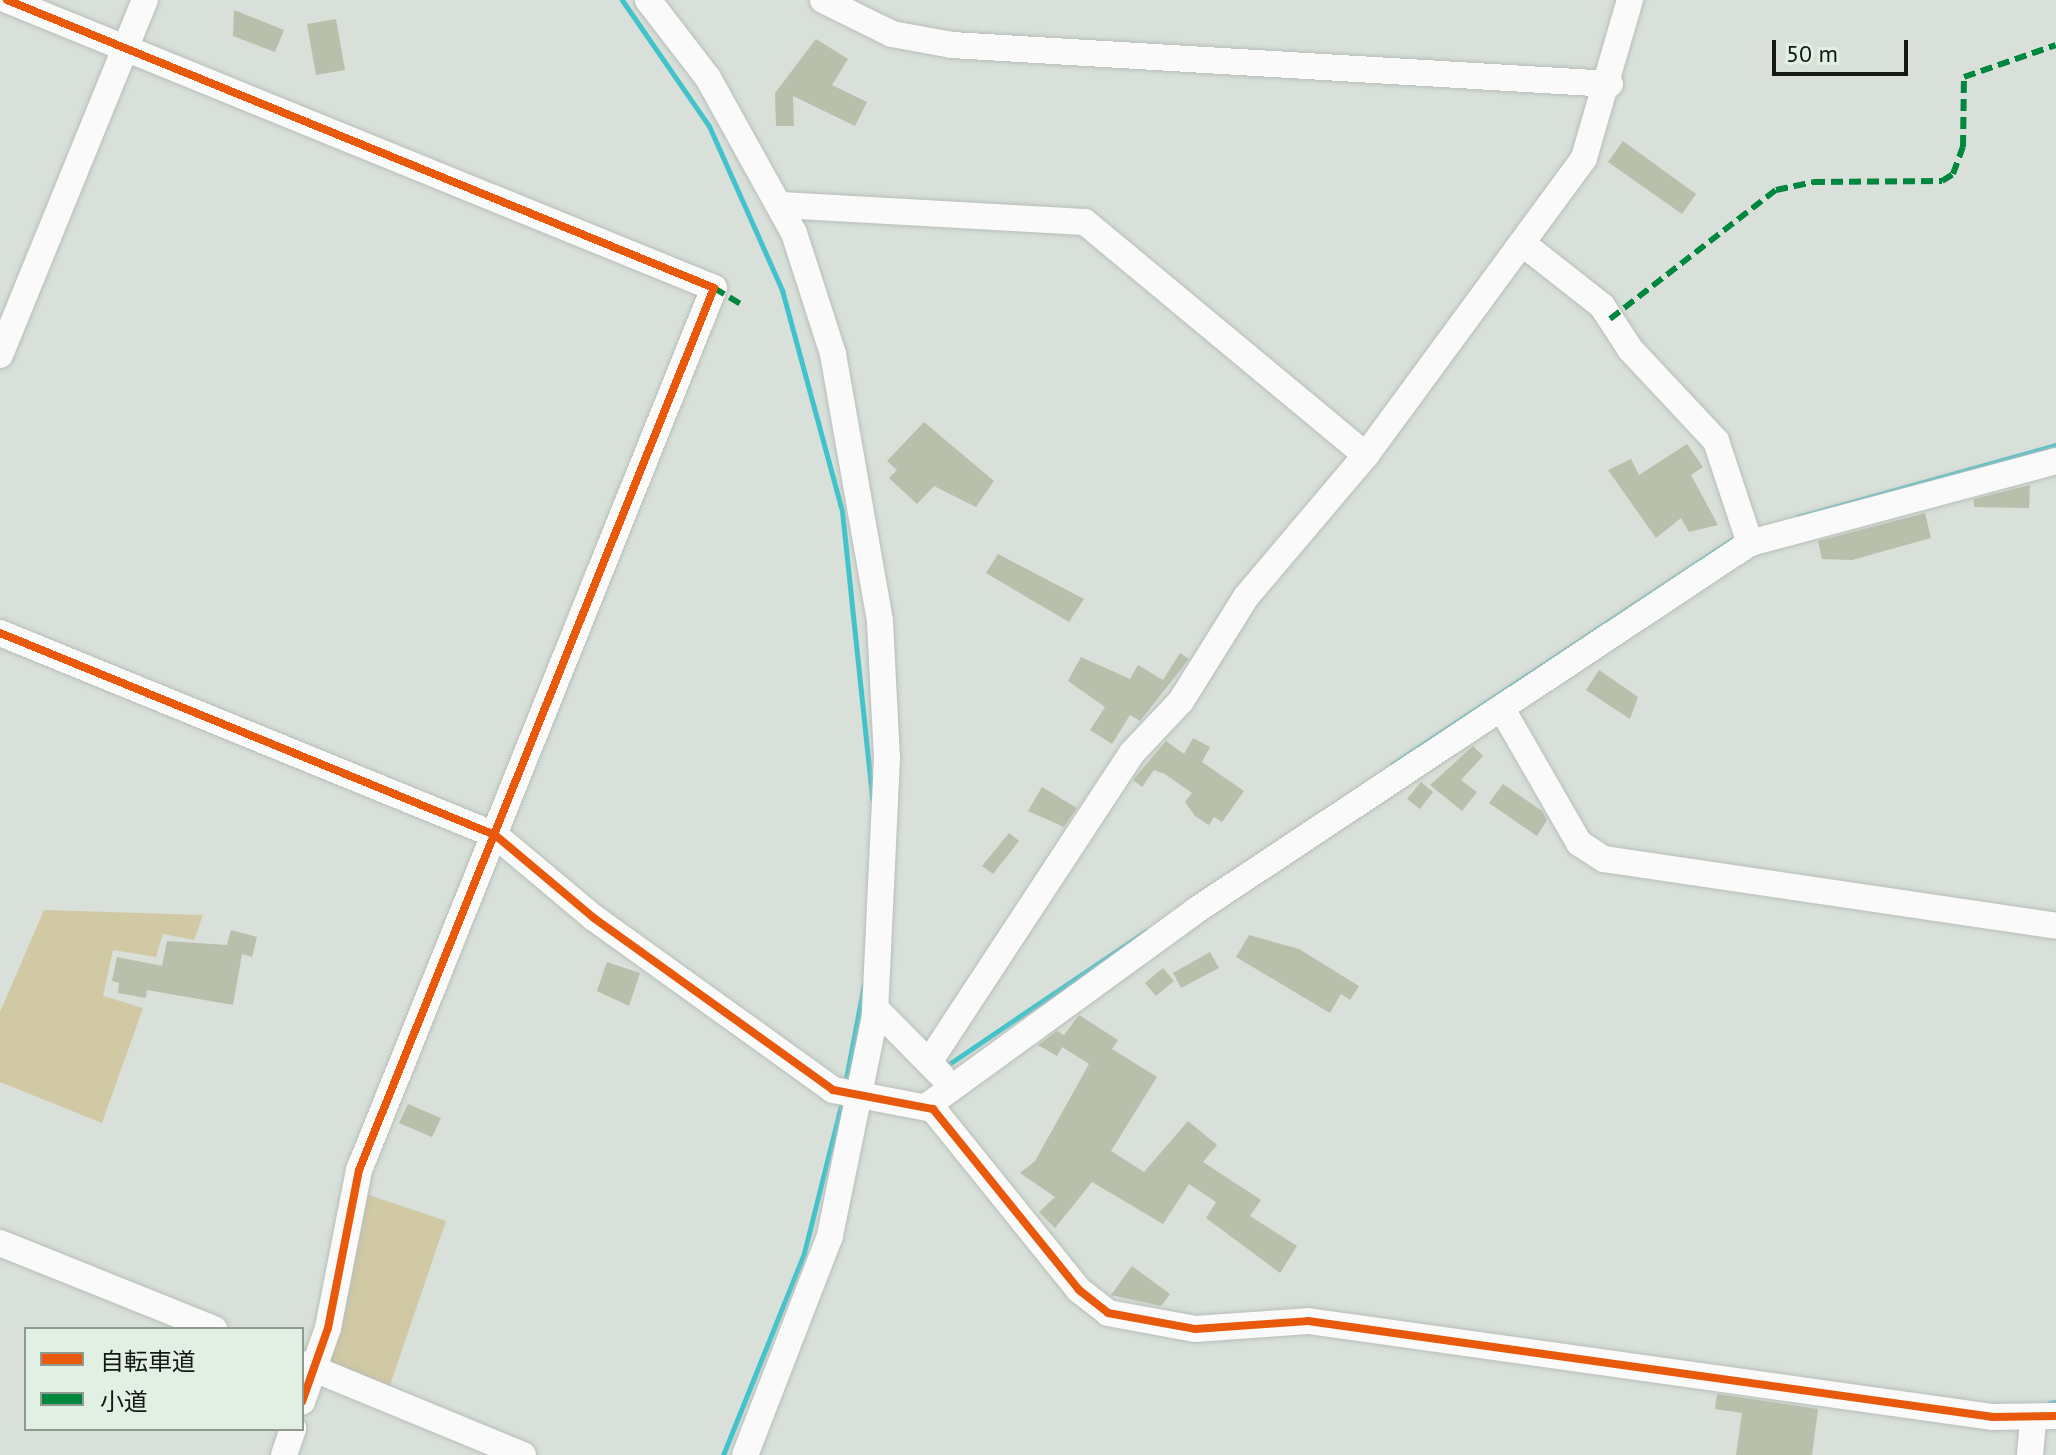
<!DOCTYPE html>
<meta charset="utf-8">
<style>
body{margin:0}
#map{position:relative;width:2056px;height:1455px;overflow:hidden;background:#d8e0d9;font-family:"PT Sans","Noto Sans JP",sans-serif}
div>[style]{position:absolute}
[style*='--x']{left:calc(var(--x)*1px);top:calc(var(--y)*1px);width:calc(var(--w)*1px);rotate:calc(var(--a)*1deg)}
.green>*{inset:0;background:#d1c8a4}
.stream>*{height:5px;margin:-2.5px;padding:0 2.5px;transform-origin:2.5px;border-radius:2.5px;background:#42c3cb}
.building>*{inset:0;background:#b8bfaa}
.roads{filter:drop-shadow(0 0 2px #b8beb9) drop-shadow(0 0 2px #b8beb9)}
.minor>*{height:26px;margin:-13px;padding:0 13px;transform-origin:13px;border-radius:13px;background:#f9faf9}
.quiet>*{height:6px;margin-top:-3px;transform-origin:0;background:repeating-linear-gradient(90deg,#00873e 0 12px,transparent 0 18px)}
.cycleway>*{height:8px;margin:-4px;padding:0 4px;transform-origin:4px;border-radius:4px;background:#e8590c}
span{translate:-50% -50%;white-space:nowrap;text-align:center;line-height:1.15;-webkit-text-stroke:8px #e2f0e3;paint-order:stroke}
.legend{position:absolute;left:24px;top:1327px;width:280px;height:104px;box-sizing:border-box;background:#e2f0e3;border:2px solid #909a91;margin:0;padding:10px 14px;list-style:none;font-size:24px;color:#141915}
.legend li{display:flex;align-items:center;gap:16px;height:40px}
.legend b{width:40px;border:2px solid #909a91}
.scale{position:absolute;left:1772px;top:40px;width:136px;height:36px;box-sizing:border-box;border:4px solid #141915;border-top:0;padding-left:10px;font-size:24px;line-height:28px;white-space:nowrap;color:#141915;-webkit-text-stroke:6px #e2f0e3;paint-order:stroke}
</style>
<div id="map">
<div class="green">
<i style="clip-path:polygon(44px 910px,203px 915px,194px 940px,163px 934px,156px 957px,113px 950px,103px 996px,143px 1008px,102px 1123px,0 1082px,0 1012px)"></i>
<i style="clip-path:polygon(363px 1193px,446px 1221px,388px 1391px,327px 1366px)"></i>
</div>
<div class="stream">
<i style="--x:622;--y:0;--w:153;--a:55.4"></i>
<i style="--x:709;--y:126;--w:180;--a:66"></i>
<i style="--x:782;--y:290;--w:229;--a:74.8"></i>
<i style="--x:842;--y:511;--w:289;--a:84"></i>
<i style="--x:1798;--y:517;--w:268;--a:-15.6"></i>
<i style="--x:1393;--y:764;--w:406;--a:-33.5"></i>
<i style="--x:946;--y:1066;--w:241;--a:-34"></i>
<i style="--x:845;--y:1084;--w:102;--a:-79.2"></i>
<i style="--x:2049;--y:1403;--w:7;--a:-8"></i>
<i style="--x:723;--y:1455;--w:218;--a:-68.1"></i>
<i style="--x:804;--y:1253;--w:156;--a:-75.9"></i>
</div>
<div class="building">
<i style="clip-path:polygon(234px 10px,284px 30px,275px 52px,233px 36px)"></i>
<i style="clip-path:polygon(336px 19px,345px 70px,316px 75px,307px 24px)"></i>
<i style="clip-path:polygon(816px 39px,848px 59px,832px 85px,867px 102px,855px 126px,793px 96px,794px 126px,776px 126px,775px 93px)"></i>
<i style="clip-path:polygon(1623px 141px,1696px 194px,1682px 214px,1608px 162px)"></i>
<i style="clip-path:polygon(924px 422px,994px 481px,976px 507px,934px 486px,917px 504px,889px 478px,897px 470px,887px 461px)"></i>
<i style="clip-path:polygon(1687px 444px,1703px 467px,1691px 475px,1718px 525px,1689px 532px,1681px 518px,1656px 538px,1608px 470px,1631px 459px,1639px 475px)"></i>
<i style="clip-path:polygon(2030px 485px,2029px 508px,1974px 507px,1974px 499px)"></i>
<i style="clip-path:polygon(1925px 513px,1931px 538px,1852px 560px,1822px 559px,1818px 541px)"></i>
<i style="clip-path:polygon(998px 554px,1084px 599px,1069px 622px,986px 573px)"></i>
<i style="clip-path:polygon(1180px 653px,1189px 659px,1140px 721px,1130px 715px,1112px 744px,1090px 730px,1105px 707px,1068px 681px,1081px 657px,1130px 679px,1138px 665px,1163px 680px)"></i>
<i style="clip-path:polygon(1599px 670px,1638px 697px,1630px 719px,1586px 690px)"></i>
<i style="clip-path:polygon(1193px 738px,1210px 747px,1202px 762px,1244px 791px,1222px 822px,1214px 817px,1209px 825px,1195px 816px,1185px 802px,1192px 793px,1165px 774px,1154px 770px,1142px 787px,1133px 780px,1166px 741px,1184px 754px)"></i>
<i style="clip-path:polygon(1473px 746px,1483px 756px,1461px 780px,1477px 792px,1462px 811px,1430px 785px)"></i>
<i style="clip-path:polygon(1421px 782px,1433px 792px,1420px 809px,1407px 799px)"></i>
<i style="clip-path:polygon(1503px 784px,1542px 811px,1547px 820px,1537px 836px,1489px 803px)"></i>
<i style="clip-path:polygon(1042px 787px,1077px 808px,1064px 827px,1028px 811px)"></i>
<i style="clip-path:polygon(1009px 833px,1019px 841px,993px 874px,982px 866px)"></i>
<i style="clip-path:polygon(231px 930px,257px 937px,252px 957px,242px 954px,233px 1005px,147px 990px,146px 998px,118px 993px,119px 983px,112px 981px,117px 957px,162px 966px,167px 941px,227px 945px)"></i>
<i style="clip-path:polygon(1249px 935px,1299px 949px,1359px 986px,1350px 1000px,1341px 994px,1330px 1013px,1236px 957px)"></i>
<i style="clip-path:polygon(1210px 952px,1219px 968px,1181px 988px,1173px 973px)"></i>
<i style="clip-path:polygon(607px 962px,640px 973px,629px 1006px,597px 991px)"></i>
<i style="clip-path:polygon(1163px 968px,1174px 981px,1156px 996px,1145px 983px)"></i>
<i style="clip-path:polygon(1079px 1015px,1118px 1040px,1112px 1049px,1157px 1077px,1111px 1151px,1144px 1172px,1188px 1121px,1217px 1145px,1203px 1162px,1261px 1200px,1250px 1216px,1297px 1246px,1280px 1273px,1206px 1218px,1216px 1202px,1189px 1184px,1163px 1224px,1092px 1182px,1055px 1228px,1039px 1212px,1055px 1197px,1020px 1173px,1035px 1161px,1089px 1064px,1062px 1047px,1057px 1056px,1038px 1045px,1057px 1031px,1064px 1035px)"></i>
<i style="clip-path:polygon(408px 1104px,441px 1118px,432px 1137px,399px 1123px)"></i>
<i style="clip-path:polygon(1132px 1266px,1170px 1294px,1161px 1306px,1111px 1295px)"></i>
<i style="clip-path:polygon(1717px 1394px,1818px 1409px,1812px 1455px,1736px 1455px,1742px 1413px,1715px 1409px)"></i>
</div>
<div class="roads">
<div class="minor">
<i style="--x:7;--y:0;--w:763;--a:22.16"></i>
<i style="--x:714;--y:288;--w:951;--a:111.92"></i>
<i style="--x:359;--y:1170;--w:161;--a:101.1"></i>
<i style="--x:328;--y:1328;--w:78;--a:109.4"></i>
<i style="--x:648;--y:0;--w:98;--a:52.4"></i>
<i style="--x:708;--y:78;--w:177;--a:61"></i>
<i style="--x:794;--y:233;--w:127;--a:72.1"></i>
<i style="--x:833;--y:354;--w:271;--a:80"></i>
<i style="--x:880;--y:621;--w:137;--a:87.1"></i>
<i style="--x:887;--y:758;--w:258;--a:92.7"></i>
<i style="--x:875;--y:1016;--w:225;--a:101.6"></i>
<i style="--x:830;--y:1236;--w:235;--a:111.2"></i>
<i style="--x:823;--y:0;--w:77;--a:26.2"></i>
<i style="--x:892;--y:34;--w:61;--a:10.4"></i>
<i style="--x:952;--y:45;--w:659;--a:3.39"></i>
<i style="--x:781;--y:205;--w:304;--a:3.2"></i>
<i style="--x:1085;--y:222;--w:365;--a:39.7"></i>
<i style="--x:1522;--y:243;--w:102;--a:38.2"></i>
<i style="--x:1602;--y:306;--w:51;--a:56.9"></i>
<i style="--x:1630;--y:349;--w:126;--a:46.9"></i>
<i style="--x:1716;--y:441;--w:108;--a:71.6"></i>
<i style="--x:0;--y:355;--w:383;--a:-67.8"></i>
<i style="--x:0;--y:633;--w:535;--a:22.2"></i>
<i style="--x:495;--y:835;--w:129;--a:40"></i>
<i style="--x:594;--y:918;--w:294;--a:35.7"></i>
<i style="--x:833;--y:1090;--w:102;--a:10.8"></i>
<i style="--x:933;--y:1109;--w:233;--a:51.1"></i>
<i style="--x:1079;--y:1290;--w:37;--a:38"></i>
<i style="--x:1108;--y:1313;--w:88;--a:10.4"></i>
<i style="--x:1195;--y:1329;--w:113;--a:-4"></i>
<i style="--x:1308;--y:1321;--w:692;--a:7.98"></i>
<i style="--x:1993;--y:1417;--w:63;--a:-0.9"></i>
<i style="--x:1502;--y:709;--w:155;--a:60.1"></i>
<i style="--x:1579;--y:843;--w:30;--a:33"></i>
<i style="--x:1604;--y:859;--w:457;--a:8.4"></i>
<i style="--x:876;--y:1009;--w:93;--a:45.4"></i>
<i style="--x:929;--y:1062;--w:370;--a:-56.7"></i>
<i style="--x:1132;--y:753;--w:71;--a:-46.7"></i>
<i style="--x:1181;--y:701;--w:123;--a:-58"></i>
<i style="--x:1246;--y:597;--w:186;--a:-49.8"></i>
<i style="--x:1366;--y:455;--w:368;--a:-53.7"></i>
<i style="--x:1584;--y:158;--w:165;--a:-73.8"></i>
<i style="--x:927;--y:1106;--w:331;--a:-36"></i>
<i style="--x:1195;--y:911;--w:666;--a:-33.55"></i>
<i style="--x:1750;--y:543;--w:317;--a:-15"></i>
<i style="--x:0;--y:1243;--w:231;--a:21.9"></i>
<i style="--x:302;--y:1364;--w:239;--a:22.4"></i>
<i style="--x:284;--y:1455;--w:28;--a:-71"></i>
<i style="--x:2030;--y:1455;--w:35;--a:-85"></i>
</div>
</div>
<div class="quiet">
<i style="--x:714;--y:288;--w:33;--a:31"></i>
<i style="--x:1610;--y:319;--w:210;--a:-37.9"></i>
<i style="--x:1776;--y:190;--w:38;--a:-12"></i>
<i style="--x:1813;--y:182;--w:129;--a:-0.4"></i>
<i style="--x:1942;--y:181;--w:13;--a:-32"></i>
<i style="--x:1953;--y:174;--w:29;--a:-70"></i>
<i style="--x:1963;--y:147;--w:70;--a:-89.2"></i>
<i style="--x:1964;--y:77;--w:97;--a:-19.2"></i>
</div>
<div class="cycleway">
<i style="--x:7;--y:0;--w:763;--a:22.16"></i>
<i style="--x:714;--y:288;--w:951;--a:111.92"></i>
<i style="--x:359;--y:1170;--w:161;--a:101.1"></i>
<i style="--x:328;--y:1328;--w:78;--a:109.4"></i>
<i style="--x:0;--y:633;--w:535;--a:22.2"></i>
<i style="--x:495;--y:835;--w:129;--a:40"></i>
<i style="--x:594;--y:918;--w:294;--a:35.7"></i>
<i style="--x:833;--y:1090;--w:102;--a:10.8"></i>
<i style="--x:933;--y:1109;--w:233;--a:51.1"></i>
<i style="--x:1079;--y:1290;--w:37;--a:38"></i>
<i style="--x:1108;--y:1313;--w:88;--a:10.4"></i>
<i style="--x:1195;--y:1329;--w:113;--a:-4"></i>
<i style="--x:1308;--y:1321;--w:692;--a:7.98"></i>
<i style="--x:1993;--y:1417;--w:63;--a:-0.9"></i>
</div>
<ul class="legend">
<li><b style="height:10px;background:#e8590c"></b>自転車道</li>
<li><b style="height:10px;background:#00873e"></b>小道</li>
</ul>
<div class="scale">50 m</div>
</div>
